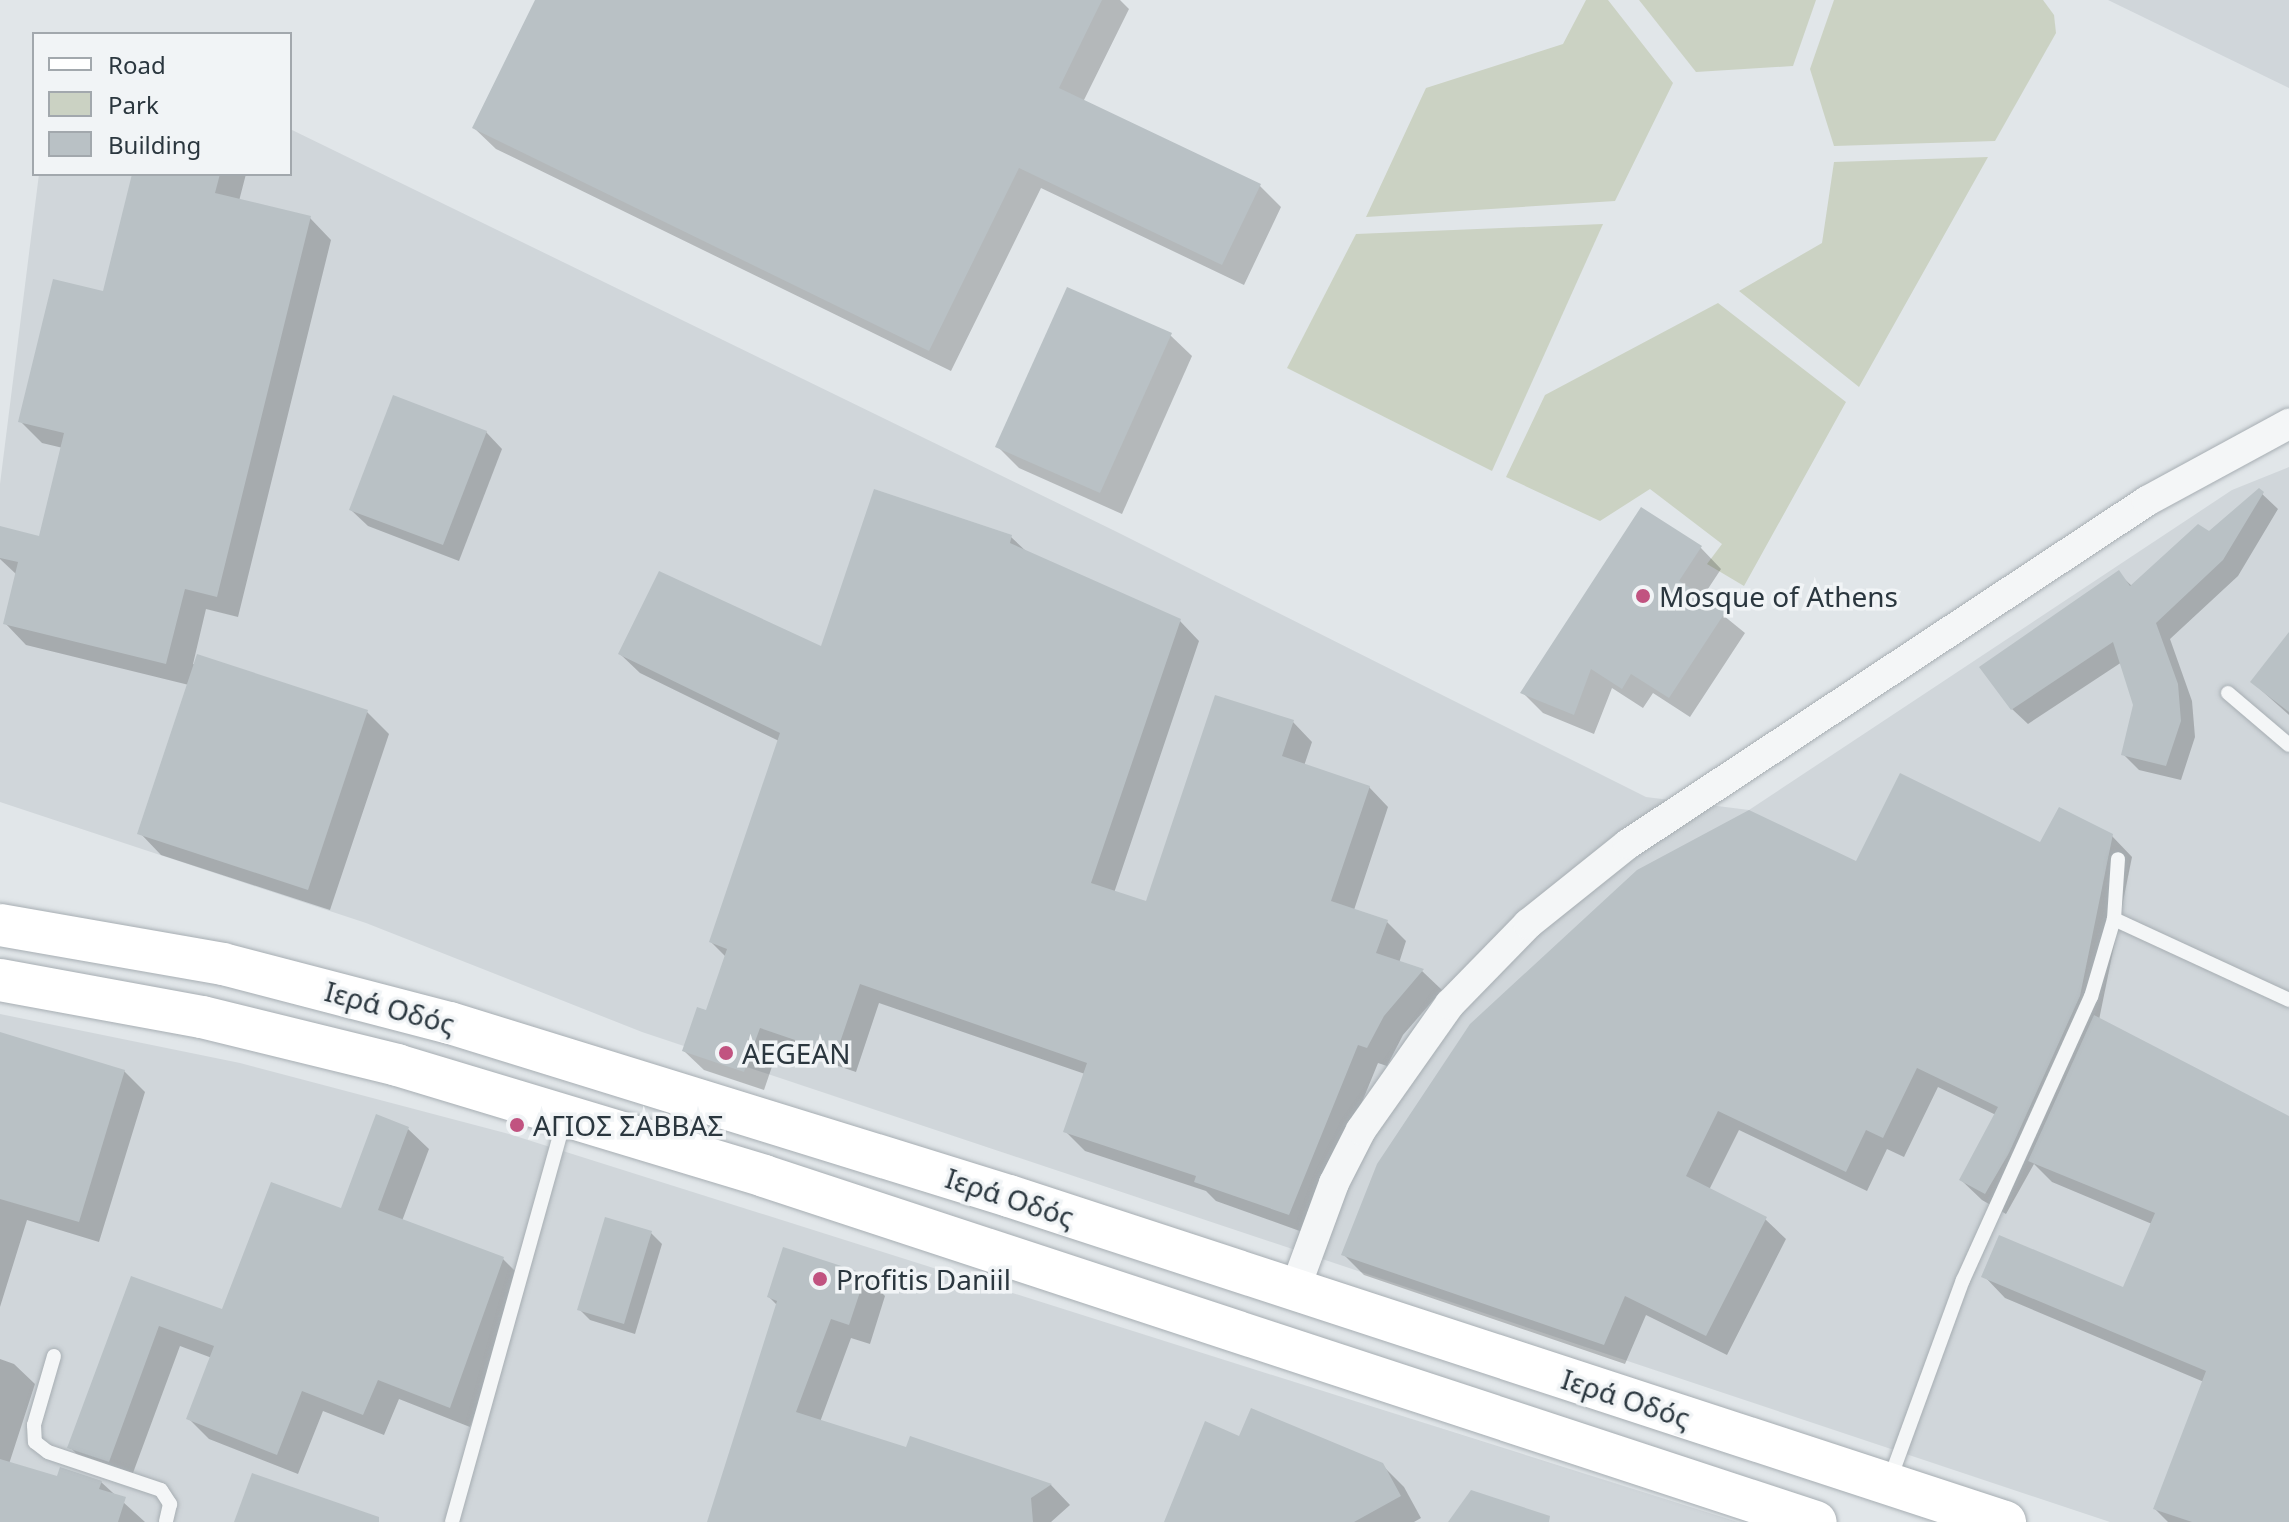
<!DOCTYPE html>
<meta charset="utf-8">
<style>
body{margin:0}
#map{position:relative;width:2289px;height:1522px;overflow:hidden;background:#e1e6e9;font-family:"Noto Sans",sans-serif}
div>[style]{position:absolute}
[style*='--x']{left:calc(var(--x)*1px);top:calc(var(--y)*1px);width:calc(var(--w)*1px);rotate:calc(var(--a)*1deg)}
.built>*{inset:0;background:#d0d6da}
.green>*{inset:0;background:#cbd2c3}
.shadow>*{inset:0;background:#0003}
.building>*{inset:0;background:#b9c1c5}
.roads{filter:drop-shadow(0 0 2px #a7aeb3) drop-shadow(0 0 2px #a7aeb3)}
.lane>*{height:14px;margin:-7px;padding:0 7px;transform-origin:7px;border-radius:7px;background:#f4f6f7}
.street>*{height:30px;margin:-15px;padding:0 15px;transform-origin:15px;border-radius:15px;background:#f4f6f7}
.secondary>*{height:42px;margin:-21px;padding:0 21px;transform-origin:21px;border-radius:21px;background:#fff}
.dots>*{width:22px;height:22px;translate:-50% -50%;box-sizing:border-box;border:4px solid #f1f4f6;border-radius:50%}
span{translate:-50% -50%;white-space:nowrap;text-align:center;line-height:1.15;-webkit-text-stroke:7px #f1f4f6;paint-order:stroke}
.poi-label{font-size:28px;color:#2b373f}
.left{translate:0 -50%;text-align:left}
.street-label{font-size:28px;color:#2b373f}
.legend{position:absolute;left:32px;top:32px;width:260px;height:144px;box-sizing:border-box;background:#f1f4f6;border:2px solid #a2a8ad;margin:0;padding:10px 14px;list-style:none;font-size:24px;color:#2b373f}
.legend li{display:flex;align-items:center;gap:16px;height:40px}
.legend b{width:40px;border:2px solid #a2a8ad}
</style>
<div id="map">
<div class="built">
<i style="clip-path:polygon(2108px 0,2289px 0,2289px 88px)"></i>
<i style="clip-path:polygon(290px 129px,1115px 531px,1646px 797px,1749px 810px,2232px 490px,2289px 467px,2289px 1522px,2110px 1522px,642px 1032px,366px 923px,0 802px,0 484px,39px 174px,290px 174px)"></i>
<i style="clip-path:polygon(0 1014px,240px 1063px,509px 1134px,1738px 1522px,0 1522px)"></i>
</div>
<div class="green">
<i style="clip-path:polygon(1586px 0,1608px 0,1673px 83px,1615px 201px,1366px 217px,1426px 88px,1563px 44px)"></i>
<i style="clip-path:polygon(1639px 0,1816px 0,1793px 66px,1696px 72px)"></i>
<i style="clip-path:polygon(1834px 0,2043px 0,2054px 15px,2056px 33px,1995px 141px,1834px 146px,1810px 69px)"></i>
<i style="clip-path:polygon(1988px 157px,1859px 387px,1739px 291px,1822px 243px,1834px 162px)"></i>
<i style="clip-path:polygon(1603px 224px,1492px 471px,1287px 368px,1356px 234px)"></i>
<i style="clip-path:polygon(1718px 303px,1846px 402px,1744px 586px,1707px 564px,1722px 544px,1650px 489px,1600px 521px,1506px 477px,1545px 395px)"></i>
</div>
<div class="shadow">
<i style="clip-path:polygon(537px 0,1120px 0,1129px 9px,1083px 102px,1260px 186px,1281px 207px,1244px 285px,1041px 188px,951px 371px,496px 149px,474px 128px)"></i>
<i style="clip-path:polygon(134px 174px,246px 174px,239px 201px,310px 218px,331px 240px,238px 617px,206px 609px,193px 664px,367px 712px,389px 734px,330px 910px,161px 855px,140px 833px,189px 685px,26px 645px,5px 623px,17px 575px,0 559px,0 544px,40px 538px,63px 448px,42px 443px,20px 421px,105px 293px)"></i>
<i style="clip-path:polygon(1170px 335px,1192px 356px,1122px 514px,1019px 468px,998px 447px)"></i>
<i style="clip-path:polygon(486px 432px,502px 449px,459px 561px,368px 526px,351px 510px)"></i>
<i style="clip-path:polygon(2259px 491px,2278px 509px,2238px 576px,2170px 639px,2192px 701px,2195px 737px,2181px 780px,2139px 770px,2123px 754px,2135px 705px,2122px 662px,2028px 724px,2012px 709px,2118px 573px,2133px 587px,2210px 534px)"></i>
<i style="clip-path:polygon(1641px 509px,1701px 548px,1721px 569px,1702px 598px,1745px 633px,1690px 717px,1653px 693px,1643px 708px,1612px 688px,1594px 734px,1543px 713px,1522px 692px)"></i>
<i style="clip-path:polygon(1011px 537px,1028px 553px,1180px 621px,1199px 641px,1114px 893px,1147px 904px,1293px 722px,1312px 742px,1304px 766px,1369px 787px,1388px 807px,1354px 910px,1387px 922px,1406px 941px,1399px 963px,1422px 971px,1442px 990px,1403px 1035px,1387px 1066px,1378px 1063px,1308px 1234px,1216px 1201px,1206px 1191px,1085px 1151px,1066px 1132px,1085px 1074px,879px 1003px,856px 1072px,779px 1046px,764px 1090px,704px 1070px,684px 1051px,707px 1013px,726px 957px,711px 942px,779px 741px,640px 673px,620px 654px,822px 649px)"></i>
<i style="clip-path:polygon(2289px 635px,2289px 715px,2252px 682px)"></i>
<i style="clip-path:polygon(2112px 836px,2132px 857px,2099px 1020px,2289px 1121px,2289px 1522px,2168px 1522px,2155px 1509px,2204px 1382px,2005px 1298px,1984px 1276px,2124px 1290px,2152px 1224px,2052px 1182px,2034px 1164px,2006px 1214px,1982px 1200px,1961px 1180px,1996px 1115px,1938px 1087px,1904px 1157px,1887px 1149px,1867px 1191px,1739px 1130px,1709px 1190px,1765px 1219px,1786px 1239px,1727px 1355px,1646px 1315px,1625px 1364px,1364px 1275px,1343px 1254px,1857px 863px)"></i>
<i style="clip-path:polygon(0 1034px,124px 1071px,145px 1092px,99px 1242px,27px 1220px,0 1307px)"></i>
<i style="clip-path:polygon(408px 1129px,429px 1149px,402px 1221px,503px 1259px,524px 1280px,470px 1427px,399px 1399px,384px 1435px,323px 1411px,298px 1474px,209px 1439px,189px 1419px,212px 1358px,180px 1346px,130px 1481px,90px 1468px,70px 1447px,133px 1279px,223px 1312px,342px 1211px)"></i>
<i style="clip-path:polygon(651px 1233px,662px 1244px,635px 1334px,590px 1320px,580px 1310px)"></i>
<i style="clip-path:polygon(865px 1276px,885px 1296px,870px 1344px,851px 1338px,820px 1422px,907px 1450px,911px 1439px,1051px 1485px,1070px 1505px,1051px 1522px,709px 1522px,778px 1306px,769px 1297px)"></i>
<i style="clip-path:polygon(0 1359px,14px 1364px,35px 1384px,9px 1464px,58px 1479px,101px 1482px,145px 1522px,0 1522px)"></i>
<i style="clip-path:polygon(1240px 1438px,1382px 1465px,1404px 1487px,1421px 1518px,1414px 1522px,1172px 1522px)"></i>
</div>
<div class="building">
<i style="clip-path:polygon(535px 0,1102px 0,1059px 88px,1261px 184px,1222px 265px,1019px 168px,929px 351px,472px 128px)"></i>
<i style="clip-path:polygon(132px 174px,220px 174px,215px 193px,311px 216px,217px 597px,185px 589px,166px 664px,3px 624px,18px 562px,0 558px,0 526px,39px 536px,64px 433px,18px 422px,53px 279px,103px 291px)"></i>
<i style="clip-path:polygon(1067px 287px,1172px 333px,1100px 493px,995px 447px)"></i>
<i style="clip-path:polygon(393px 395px,487px 431px,443px 545px,349px 510px)"></i>
<i style="clip-path:polygon(2259px 488px,2264px 492px,2223px 560px,2156px 623px,2178px 684px,2181px 721px,2166px 766px,2121px 755px,2133px 705px,2113px 642px,2011px 710px,1979px 667px,2119px 570px,2130px 586px,2198px 524px,2209px 531px)"></i>
<i style="clip-path:polygon(874px 489px,1012px 535px,1010px 543px,1181px 619px,1091px 883px,1146px 901px,1215px 695px,1294px 720px,1282px 756px,1370px 786px,1331px 901px,1388px 920px,1376px 953px,1424px 969px,1384px 1016px,1367px 1048px,1358px 1045px,1289px 1215px,1194px 1182px,1196px 1176px,1063px 1132px,1087px 1063px,860px 984px,836px 1054px,760px 1028px,744px 1072px,682px 1051px,697px 1007px,706px 1010px,727px 949px,709px 942px,780px 733px,618px 654px,659px 571px,821px 646px)"></i>
<i style="clip-path:polygon(1641px 507px,1702px 546px,1679px 581px,1726px 611px,1669px 698px,1631px 674px,1622px 689px,1591px 669px,1574px 715px,1520px 693px)"></i>
<i style="clip-path:polygon(2289px 632px,2289px 712px,2250px 682px)"></i>
<i style="clip-path:polygon(197px 654px,368px 710px,308px 890px,137px 834px)"></i>
<i style="clip-path:polygon(1900px 773px,2040px 842px,2059px 807px,2113px 834px,2080px 996px,2009px 1153px,1985px 1194px,1959px 1180px,1998px 1107px,1917px 1068px,1883px 1138px,1866px 1130px,1846px 1172px,1718px 1111px,1686px 1176px,1767px 1217px,1706px 1336px,1625px 1296px,1604px 1345px,1341px 1255px,1377px 1164px,1470px 1024px,1637px 870px,1749px 810px,1856px 861px)"></i>
<i style="clip-path:polygon(2094px 1015px,2289px 1116px,2289px 1522px,2192px 1522px,2153px 1509px,2206px 1371px,1981px 1277px,1999px 1235px,2123px 1287px,2155px 1213px,2028px 1161px)"></i>
<i style="clip-path:polygon(0 1032px,125px 1070px,79px 1222px,0 1199px)"></i>
<i style="clip-path:polygon(376px 1114px,409px 1127px,378px 1210px,504px 1257px,450px 1408px,378px 1380px,363px 1415px,302px 1391px,277px 1455px,186px 1419px,214px 1346px,159px 1326px,109px 1462px,67px 1448px,131px 1276px,222px 1309px,271px 1182px,341px 1208px)"></i>
<i style="clip-path:polygon(605px 1217px,652px 1231px,624px 1324px,577px 1310px)"></i>
<i style="clip-path:polygon(783px 1247px,866px 1274px,849px 1325px,831px 1319px,796px 1412px,906px 1447px,910px 1436px,1052px 1484px,1031px 1498px,1033px 1522px,707px 1522px,777px 1301px,767px 1297px)"></i>
<i style="clip-path:polygon(1251px 1408px,1383px 1463px,1401px 1496px,1354px 1522px,1164px 1522px,1205px 1421px,1239px 1436px)"></i>
<i style="clip-path:polygon(0 1459px,57px 1476px,60px 1467px,102px 1481px,99px 1489px,126px 1497px,118px 1522px,0 1522px)"></i>
<i style="clip-path:polygon(252px 1473px,379px 1517px,379px 1522px,234px 1522px)"></i>
<i style="clip-path:polygon(1471px 1490px,1550px 1516px,1549px 1522px,1448px 1522px)"></i>
</div>
<div class="roads">
<div class="lane">
<i style="--x:2228;--y:693;--w:80;--a:40.4"></i>
<i style="--x:2114;--y:919;--w:193;--a:24.8"></i>
<i style="--x:54;--y:1356;--w:72;--a:106.2"></i>
<i style="--x:34;--y:1425;--w:17;--a:87"></i>
<i style="--x:35;--y:1442;--w:16;--a:38"></i>
<i style="--x:48;--y:1452;--w:119;--a:18.6"></i>
<i style="--x:161;--y:1490;--w:17;--a:57"></i>
<i style="--x:170;--y:1504;--w:18;--a:103"></i>
<i style="--x:1890;--y:1479;--w:212;--a:-69.9"></i>
<i style="--x:1963;--y:1280;--w:311;--a:-65.7"></i>
<i style="--x:2091;--y:997;--w:81;--a:-73.6"></i>
<i style="--x:2114;--y:919;--w:60;--a:-86.2"></i>
<i style="--x:452;--y:1522;--w:416;--a:-74.4"></i>
</div>
<div class="street">
<i style="--x:1295;--y:1289;--w:113;--a:-69.8"></i>
<i style="--x:1334;--y:1183;--w:59;--a:-63"></i>
<i style="--x:1361;--y:1130;--w:154;--a:-54.8"></i>
<i style="--x:1450;--y:1004;--w:112;--a:-45.7"></i>
<i style="--x:1528;--y:924;--w:128;--a:-38.7"></i>
<i style="--x:1628;--y:844;--w:622;--a:-33.46"></i>
<i style="--x:2147;--y:501;--w:162;--a:-28.5"></i>
</div>
<div class="secondary">
<i style="--x:0;--y:925;--w:226;--a:9.9"></i>
<i style="--x:223;--y:964;--w:235;--a:14.6"></i>
<i style="--x:450;--y:1023;--w:585;--a:17.2"></i>
<i style="--x:1009;--y:1196;--w:1048;--a:18.12"></i>
<i style="--x:0;--y:980;--w:205;--a:10.4"></i>
<i style="--x:202;--y:1017;--w:201;--a:13.8"></i>
<i style="--x:397;--y:1065;--w:383;--a:16.8"></i>
<i style="--x:764;--y:1176;--w:1107;--a:18.21"></i>
</div>
</div>
<div class="dots">
<i style="left:1643px;top:596px;background:#c15380"></i>
<i style="left:726px;top:1053px;background:#c15380"></i>
<i style="left:517px;top:1125px;background:#c15380"></i>
<i style="left:820px;top:1279px;background:#c15380"></i>
</div>
<div class="poi-label">
<span class="left" style="left:1659px;top:596px">Mosque of Athens</span>
<span class="left" style="left:742px;top:1053px">AEGEAN</span>
<span class="left" style="left:533px;top:1125px">ΑΓΙΟΣ ΣΑΒΒΑΣ</span>
<span class="left" style="left:836px;top:1279px">Profitis Daniil</span>
</div>
<div class="street-label">
<span style="left:390px;top:1007px;rotate:15deg">Ιερά Οδός</span>
<span style="left:1010px;top:1197px;rotate:18deg">Ιερά Οδός</span>
<span style="left:1626px;top:1398px;rotate:18deg">Ιερά Οδός</span>
</div>
<ul class="legend">
<li><b style="height:10px;background:#fff"></b>Road</li>
<li><b style="height:22px;background:#cbd2c3"></b>Park</li>
<li><b style="height:22px;background:#b9c1c5"></b>Building</li>
</ul>
</div>
